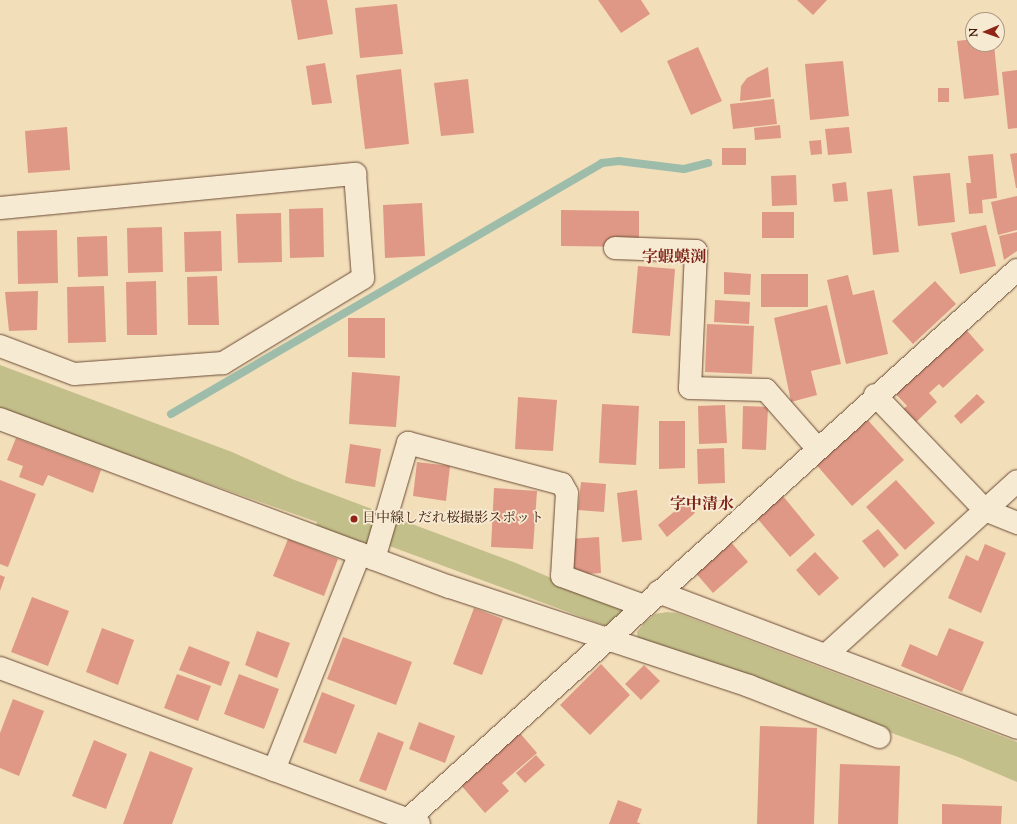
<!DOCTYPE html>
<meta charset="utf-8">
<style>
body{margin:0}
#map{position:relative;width:1017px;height:824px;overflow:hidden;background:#f3deba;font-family:"Sorts Mill Goudy","Noto Serif JP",serif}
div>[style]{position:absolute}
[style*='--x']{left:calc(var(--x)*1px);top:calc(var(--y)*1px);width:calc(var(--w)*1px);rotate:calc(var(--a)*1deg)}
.green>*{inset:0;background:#c3bf8a}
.stream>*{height:8px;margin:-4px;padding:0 4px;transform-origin:4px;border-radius:4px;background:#9dbdaa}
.building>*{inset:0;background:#df9885}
.roads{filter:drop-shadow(0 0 1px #6a4b35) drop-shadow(0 0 1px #6a4b35)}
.minor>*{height:22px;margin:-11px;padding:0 11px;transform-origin:11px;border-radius:11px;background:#f7ead2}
.dots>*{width:11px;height:11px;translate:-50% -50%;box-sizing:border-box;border:2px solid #f7ead2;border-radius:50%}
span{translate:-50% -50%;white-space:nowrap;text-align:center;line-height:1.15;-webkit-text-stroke:3.5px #f7ead2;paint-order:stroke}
.poi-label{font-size:14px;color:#3c1a09}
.left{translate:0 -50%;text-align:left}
.quarter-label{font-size:16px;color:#7a1f14;font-weight:700}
.north{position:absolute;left:965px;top:12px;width:40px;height:40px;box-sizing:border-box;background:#f7ead2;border:1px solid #ac9782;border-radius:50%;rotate:268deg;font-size:11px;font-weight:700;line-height:16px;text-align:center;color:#3c1a09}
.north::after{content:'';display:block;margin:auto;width:14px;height:18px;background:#8f2418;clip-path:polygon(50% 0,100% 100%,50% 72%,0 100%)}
</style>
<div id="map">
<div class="green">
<i style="clip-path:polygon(0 365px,232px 452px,292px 479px,516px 563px,624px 609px,606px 626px,384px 544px,371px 547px,316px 527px,317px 522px,133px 457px,108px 453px,0 410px)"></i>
<i style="clip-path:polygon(667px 612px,677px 613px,1017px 742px,1017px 782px,958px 757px,638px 641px,637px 632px,645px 622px,655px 614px)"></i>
</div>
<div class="stream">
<i style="--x:171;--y:414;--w:499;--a:-30.2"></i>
<i style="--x:602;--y:163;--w:17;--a:-7"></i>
<i style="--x:619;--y:161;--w:65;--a:7"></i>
<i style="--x:684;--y:169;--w:25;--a:-14"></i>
</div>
<div class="building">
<i style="clip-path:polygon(291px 0,327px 0,333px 34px,298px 40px)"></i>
<i style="clip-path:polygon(598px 0,641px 0,650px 14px,621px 33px)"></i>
<i style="clip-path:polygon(797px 0,827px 0,813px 15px)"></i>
<i style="clip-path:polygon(397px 4px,403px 54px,360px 58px,355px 8px)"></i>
<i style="clip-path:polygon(973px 39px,973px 44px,994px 44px,999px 95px,964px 99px,957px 41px)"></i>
<i style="clip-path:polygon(698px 47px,722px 101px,691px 115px,667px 61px)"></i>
<i style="clip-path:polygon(843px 61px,849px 116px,810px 120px,805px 64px)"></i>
<i style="clip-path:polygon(325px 63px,332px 103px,312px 105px,306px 66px)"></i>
<i style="clip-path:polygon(768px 67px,771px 97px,740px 101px,741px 86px,747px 78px)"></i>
<i style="clip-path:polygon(401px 69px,409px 144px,365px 149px,356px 75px)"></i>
<i style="clip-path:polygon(1017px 70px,1017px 128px,1008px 129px,1002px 72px)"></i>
<i style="clip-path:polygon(468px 79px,474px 133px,441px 136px,434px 83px)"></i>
<i style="clip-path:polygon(938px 88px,949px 88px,949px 102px,938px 102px)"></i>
<i style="clip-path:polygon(774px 99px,777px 124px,733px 129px,730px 104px)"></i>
<i style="clip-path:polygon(780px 125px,781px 138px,755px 140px,754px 128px)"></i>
<i style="clip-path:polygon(67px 127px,70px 170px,28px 173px,25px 131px)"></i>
<i style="clip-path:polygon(849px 127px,852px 153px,828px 155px,825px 129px)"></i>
<i style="clip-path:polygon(821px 140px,822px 154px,811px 155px,809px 141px)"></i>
<i style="clip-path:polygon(722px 148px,746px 148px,746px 165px,722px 165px)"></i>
<i style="clip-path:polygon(1017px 153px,1017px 188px,1016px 188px,1010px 154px)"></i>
<i style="clip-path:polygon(993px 154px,997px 198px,982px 200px,983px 213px,969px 214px,966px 183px,971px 183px,968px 156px)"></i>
<i style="clip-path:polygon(950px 173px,955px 222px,918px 226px,913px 176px)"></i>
<i style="clip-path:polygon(796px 175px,797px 205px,772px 206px,771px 176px)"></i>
<i style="clip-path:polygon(846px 182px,848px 201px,834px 202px,832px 184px)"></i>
<i style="clip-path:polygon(892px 189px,899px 252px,873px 255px,867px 192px)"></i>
<i style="clip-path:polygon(1017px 196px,1017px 230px,998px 235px,991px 202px)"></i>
<i style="clip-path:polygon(422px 203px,425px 256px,385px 258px,383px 205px)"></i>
<i style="clip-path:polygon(323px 208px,324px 257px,290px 258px,289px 209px)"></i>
<i style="clip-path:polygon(561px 210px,639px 211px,639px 247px,561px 246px)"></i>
<i style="clip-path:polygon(762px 212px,794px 212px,794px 238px,762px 238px)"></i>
<i style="clip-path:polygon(281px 213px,282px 262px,238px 263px,236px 214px)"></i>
<i style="clip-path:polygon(986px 225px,996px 266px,960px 274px,951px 233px)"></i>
<i style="clip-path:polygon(162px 227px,163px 272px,128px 273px,127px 228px)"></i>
<i style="clip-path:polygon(57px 230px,58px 283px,18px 284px,17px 231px)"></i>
<i style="clip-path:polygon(221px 231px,222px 271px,185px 272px,184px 232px)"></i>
<i style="clip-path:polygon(1017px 232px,1017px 251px,1004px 260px,999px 236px)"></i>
<i style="clip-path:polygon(107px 236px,108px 276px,78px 277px,77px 237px)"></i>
<i style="clip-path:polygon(638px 266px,675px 269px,670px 336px,632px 333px)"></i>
<i style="clip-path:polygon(724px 272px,751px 274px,750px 295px,724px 294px)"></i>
<i style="clip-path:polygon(761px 274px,808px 274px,808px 307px,761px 307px)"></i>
<i style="clip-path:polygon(848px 275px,853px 295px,874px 290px,888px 354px,846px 364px,827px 280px)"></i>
<i style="clip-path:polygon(217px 276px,219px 325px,188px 325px,187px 277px)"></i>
<i style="clip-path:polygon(156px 281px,157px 335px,127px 335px,126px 282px)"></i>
<i style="clip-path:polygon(935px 281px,956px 304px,913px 344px,892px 321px)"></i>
<i style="clip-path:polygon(104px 286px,106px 342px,68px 343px,67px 287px)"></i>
<i style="clip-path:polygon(38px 291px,37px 330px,9px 331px,5px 292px)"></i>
<i style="clip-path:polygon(715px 300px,750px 302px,749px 324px,714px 322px)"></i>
<i style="clip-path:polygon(827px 305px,841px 364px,811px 371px,817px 395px,791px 402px,774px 318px)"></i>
<i style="clip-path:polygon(348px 318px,385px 318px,385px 358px,348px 357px)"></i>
<i style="clip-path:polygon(707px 324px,754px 326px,752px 374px,705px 372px)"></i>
<i style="clip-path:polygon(963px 326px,984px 350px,943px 388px,939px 384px,929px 393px,937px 402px,914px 424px,902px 410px,907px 406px,893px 391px)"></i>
<i style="clip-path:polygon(352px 372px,400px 376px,396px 427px,349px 424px)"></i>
<i style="clip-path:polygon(977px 394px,985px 402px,961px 424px,954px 416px)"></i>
<i style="clip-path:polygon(518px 397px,557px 400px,553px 451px,515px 449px)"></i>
<i style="clip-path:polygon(602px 404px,639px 406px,636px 465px,599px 463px)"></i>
<i style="clip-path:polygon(725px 405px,727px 443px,699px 444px,698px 406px)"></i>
<i style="clip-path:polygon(743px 406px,768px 407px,766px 450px,742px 449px)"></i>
<i style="clip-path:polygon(865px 417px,904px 460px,852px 506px,814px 462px)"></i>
<i style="clip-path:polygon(659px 421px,685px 421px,685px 468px,659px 469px)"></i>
<i style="clip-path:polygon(16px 438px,101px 470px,93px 493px,48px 475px,43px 486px,19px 477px,23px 466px,7px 460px)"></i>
<i style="clip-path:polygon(350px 444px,381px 449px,375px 487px,345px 483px)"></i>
<i style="clip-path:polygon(724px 448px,725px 483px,698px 484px,697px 449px)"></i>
<i style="clip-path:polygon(417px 462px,450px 466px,446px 501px,413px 496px)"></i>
<i style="clip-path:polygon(0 480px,36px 494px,8px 567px,0 564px)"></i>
<i style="clip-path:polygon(896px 480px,935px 523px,905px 550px,866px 507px)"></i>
<i style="clip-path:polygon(581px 482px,606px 484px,604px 512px,578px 510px)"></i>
<i style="clip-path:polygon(494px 488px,537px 491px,533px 549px,491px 547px)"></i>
<i style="clip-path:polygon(637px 490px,642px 540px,622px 542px,617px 493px)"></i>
<i style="clip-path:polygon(783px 496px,815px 535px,790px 557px,757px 518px)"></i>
<i style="clip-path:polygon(686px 502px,695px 513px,667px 537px,658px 525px)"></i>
<i style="clip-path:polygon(878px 529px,899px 555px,884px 568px,862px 541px)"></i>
<i style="clip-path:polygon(599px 537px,601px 573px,573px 575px,570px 539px)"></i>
<i style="clip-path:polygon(288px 539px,338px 559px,324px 596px,273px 576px)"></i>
<i style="clip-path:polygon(730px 541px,748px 562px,713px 593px,694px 571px)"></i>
<i style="clip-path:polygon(985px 544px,1006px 553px,981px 613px,948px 598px,966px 555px,978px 561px)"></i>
<i style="clip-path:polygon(815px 552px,839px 578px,819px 596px,796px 570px)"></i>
<i style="clip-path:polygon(0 575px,5px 577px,0 591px)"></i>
<i style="clip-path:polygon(32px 597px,69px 611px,48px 666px,11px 652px)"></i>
<i style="clip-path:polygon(474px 608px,503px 619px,482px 675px,453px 664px)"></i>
<i style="clip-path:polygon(102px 628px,134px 640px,118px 685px,86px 672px)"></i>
<i style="clip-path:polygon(949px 628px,984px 642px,962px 692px,901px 666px,910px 644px,937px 656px)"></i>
<i style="clip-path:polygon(257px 631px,290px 643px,277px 678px,245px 665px)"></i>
<i style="clip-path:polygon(343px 637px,412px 662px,396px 705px,327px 679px)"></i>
<i style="clip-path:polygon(189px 646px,230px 662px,221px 686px,179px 670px)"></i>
<i style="clip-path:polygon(601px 664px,630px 695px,590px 735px,560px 705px)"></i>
<i style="clip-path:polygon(644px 665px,660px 681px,641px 700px,625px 684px)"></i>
<i style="clip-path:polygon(177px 674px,211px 686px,198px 721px,164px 708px)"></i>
<i style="clip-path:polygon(239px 674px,279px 689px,264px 729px,224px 714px)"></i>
<i style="clip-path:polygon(322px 692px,355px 705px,336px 754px,303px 742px)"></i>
<i style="clip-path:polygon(13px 699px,44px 711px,19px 776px,0 768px,0 733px)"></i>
<i style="clip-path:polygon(419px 722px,455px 736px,445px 763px,409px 749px)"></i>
<i style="clip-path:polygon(760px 726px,817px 728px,814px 824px,757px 824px)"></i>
<i style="clip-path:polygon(378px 732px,404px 742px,386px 791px,359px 781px)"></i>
<i style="clip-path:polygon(519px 732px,537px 753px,502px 783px,509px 791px,485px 813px,460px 784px)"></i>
<i style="clip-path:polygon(94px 740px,127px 754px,106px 809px,72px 796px)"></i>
<i style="clip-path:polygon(150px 751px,193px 768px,172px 824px,123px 824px)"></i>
<i style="clip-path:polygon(536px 755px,545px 765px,525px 783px,516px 773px)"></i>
<i style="clip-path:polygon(840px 764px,900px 766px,898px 824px,838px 824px)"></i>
<i style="clip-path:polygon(618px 800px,642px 809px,637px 822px,641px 824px,609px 824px)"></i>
<i style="clip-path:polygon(942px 804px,1002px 806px,1001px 824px,942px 824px)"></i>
</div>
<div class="roads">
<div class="minor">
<i style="--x:0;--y:208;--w:357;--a:-5.5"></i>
<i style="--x:355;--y:174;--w:104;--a:85.6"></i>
<i style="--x:363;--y:278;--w:164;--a:148.7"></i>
<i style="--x:223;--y:363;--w:149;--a:175.8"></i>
<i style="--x:74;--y:374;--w:79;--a:-159.3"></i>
<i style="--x:615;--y:248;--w:81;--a:2.1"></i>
<i style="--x:696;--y:251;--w:137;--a:92.5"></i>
<i style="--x:690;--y:388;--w:76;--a:1.5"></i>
<i style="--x:766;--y:390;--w:77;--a:48.7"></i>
<i style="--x:875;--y:395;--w:159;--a:46.3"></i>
<i style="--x:985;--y:510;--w:35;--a:22"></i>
<i style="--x:0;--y:419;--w:480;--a:20.5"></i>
<i style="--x:450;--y:587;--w:315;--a:18.3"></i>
<i style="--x:749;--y:686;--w:140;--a:21.4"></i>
<i style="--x:374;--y:559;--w:121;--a:-73.7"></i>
<i style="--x:408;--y:443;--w:159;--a:14.9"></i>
<i style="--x:562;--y:484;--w:10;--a:61"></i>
<i style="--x:567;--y:493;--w:83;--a:93.4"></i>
<i style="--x:562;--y:576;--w:87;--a:20.1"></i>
<i style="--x:658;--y:592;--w:384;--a:20.7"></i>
<i style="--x:826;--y:655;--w:258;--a:-42.3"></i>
<i style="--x:0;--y:668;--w:447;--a:20.4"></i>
<i style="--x:274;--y:770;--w:233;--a:-68.4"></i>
<i style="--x:403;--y:824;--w:827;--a:-42.06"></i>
</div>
</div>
<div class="dots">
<i style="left:354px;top:519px;background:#8f2418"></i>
</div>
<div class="poi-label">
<span class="left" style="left:362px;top:519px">日中線しだれ桜撮影スポット</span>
</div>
<div class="quarter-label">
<span style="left:674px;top:259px">字蝦蟆渕</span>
<span style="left:702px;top:506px">字中清水</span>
</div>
<div class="north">N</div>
</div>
